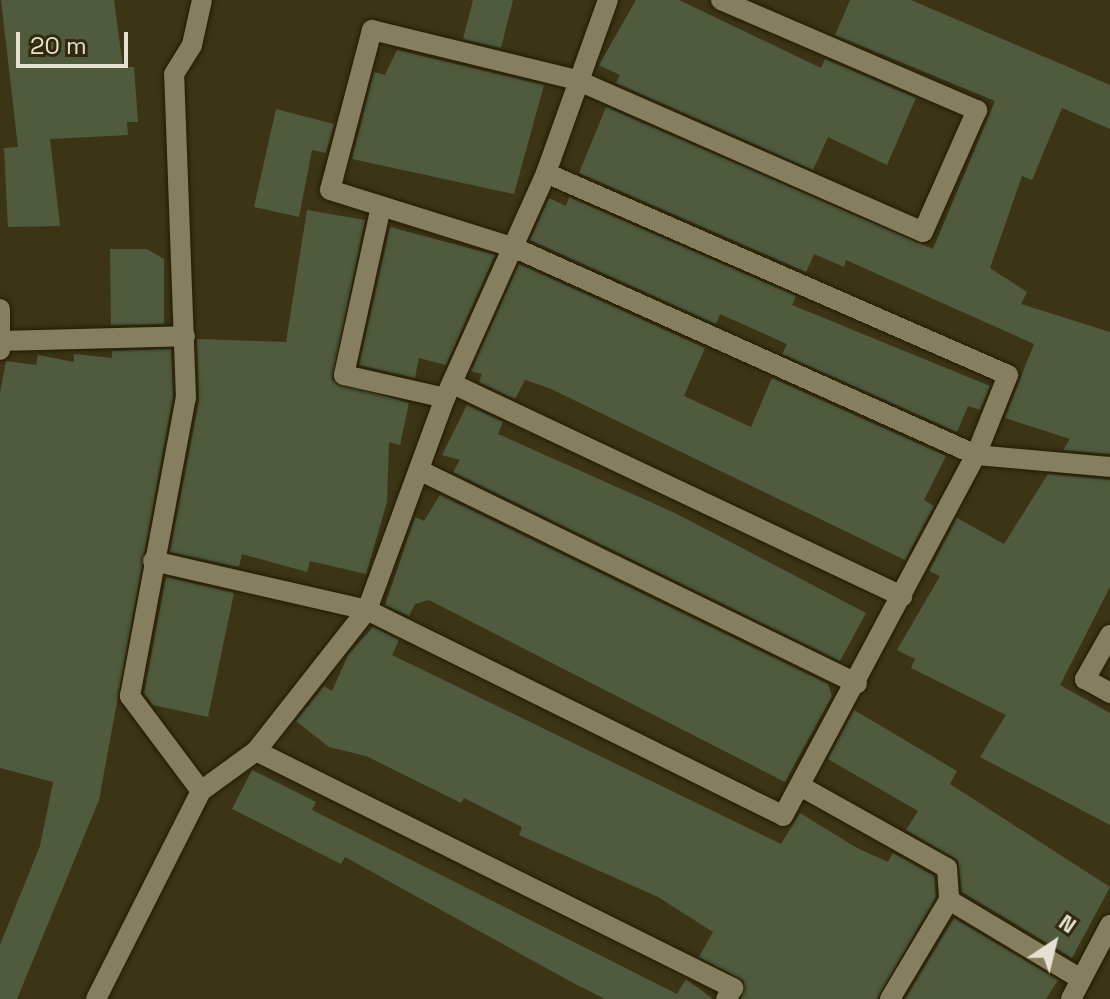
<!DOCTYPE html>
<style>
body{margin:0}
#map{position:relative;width:1110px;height:999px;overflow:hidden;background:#3b3516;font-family:"Space Grotesk",sans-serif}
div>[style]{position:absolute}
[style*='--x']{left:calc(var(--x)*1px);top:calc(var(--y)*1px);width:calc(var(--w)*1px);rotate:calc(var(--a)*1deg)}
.building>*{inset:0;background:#505b3e}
.roads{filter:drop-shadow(0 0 2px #221c00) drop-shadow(0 0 2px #221c00)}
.street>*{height:20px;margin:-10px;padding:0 10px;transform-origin:10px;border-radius:10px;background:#867f5f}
span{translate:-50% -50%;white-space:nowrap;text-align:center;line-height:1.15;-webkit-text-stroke:6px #312a0c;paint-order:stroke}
.north{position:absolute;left:1014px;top:903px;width:80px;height:80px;-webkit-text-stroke:6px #312a0c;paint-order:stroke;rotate:35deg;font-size:22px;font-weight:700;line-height:32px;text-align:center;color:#e5e1d0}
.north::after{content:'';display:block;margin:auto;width:28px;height:36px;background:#e5e1d0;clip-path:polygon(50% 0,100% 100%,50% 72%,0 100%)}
.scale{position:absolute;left:16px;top:32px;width:112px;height:36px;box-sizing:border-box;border:4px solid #e5e1d0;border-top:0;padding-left:10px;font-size:24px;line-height:28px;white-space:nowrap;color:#e5e1d0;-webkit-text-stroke:6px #312a0c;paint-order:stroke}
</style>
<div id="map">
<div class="building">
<i style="clip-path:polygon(1px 0,114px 0,123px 67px,134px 67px,138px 122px,127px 122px,128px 135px,50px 139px,60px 226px,8px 227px,4px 148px,18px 147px)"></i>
<i style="clip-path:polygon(473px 0,513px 0,501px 48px,463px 39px)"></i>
<i style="clip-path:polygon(636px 0,679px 0,821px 68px,825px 59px,916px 98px,887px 165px,828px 137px,813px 170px,616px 83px,620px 75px,599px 65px)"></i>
<i style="clip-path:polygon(850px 0,911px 0,1110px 85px,1110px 129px,1062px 108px,1032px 180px,1022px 176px,990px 268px,1027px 292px,1021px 304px,1110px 332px,1110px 454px,1063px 450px,1070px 439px,1005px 418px,1034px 344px,846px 260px,844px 267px,814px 254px,806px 272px,579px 173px,606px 107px,933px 249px,995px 101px,835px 35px)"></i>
<i style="clip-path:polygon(397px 50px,544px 85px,514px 194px,352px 159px,374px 72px,385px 75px)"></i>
<i style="clip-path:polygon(276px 109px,334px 124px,326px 153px,312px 150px,299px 217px,254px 207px)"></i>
<i style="clip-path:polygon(569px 197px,796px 296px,792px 305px,990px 386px,980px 410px,968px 406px,957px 432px,782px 354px,787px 344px,720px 314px,716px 324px,530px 240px,549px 198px,566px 206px)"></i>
<i style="clip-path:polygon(307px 210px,365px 220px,332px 380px,409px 403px,400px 445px,389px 442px,387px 502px,366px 574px,310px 561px,307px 572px,242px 554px,239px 567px,170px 552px,199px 400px,197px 339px,286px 342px)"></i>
<i style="clip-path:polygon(390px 227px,495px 255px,446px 365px,419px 358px,415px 378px,359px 365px)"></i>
<i style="clip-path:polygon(110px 249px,147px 249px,164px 259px,164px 324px,111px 325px)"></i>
<i style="clip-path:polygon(519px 264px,705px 348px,684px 396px,751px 427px,772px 378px,946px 456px,924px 500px,934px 506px,905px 560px,549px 388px,525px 380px,515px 399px,479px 382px,482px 374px,471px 371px)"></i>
<i style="clip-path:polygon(171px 349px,173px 397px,99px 800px,17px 999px,0 999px,0 945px,40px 846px,53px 782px,0 768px,0 393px,6px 361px,36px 365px,38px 355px,74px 362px,74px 354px,112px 358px,112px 351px)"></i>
<i style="clip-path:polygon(467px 405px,503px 422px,498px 434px,675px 513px,866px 613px,840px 661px,453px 472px,460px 460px,442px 455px)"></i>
<i style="clip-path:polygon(1048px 474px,1110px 480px,1110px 587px,1060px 685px,1110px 713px,1110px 825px,980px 757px,1006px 715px,911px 668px,915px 659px,897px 650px,940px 576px,929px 571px,957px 518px,1004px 544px)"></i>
<i style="clip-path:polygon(440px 495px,828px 684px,832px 696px,785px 782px,429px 600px,415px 604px,409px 616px,385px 605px,415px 517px,424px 521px)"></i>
<i style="clip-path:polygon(166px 577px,234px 593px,208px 717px,153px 705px,144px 693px)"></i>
<i style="clip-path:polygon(373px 627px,399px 640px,392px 655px,781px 844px,800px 813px,857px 848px,888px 862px,893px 853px,934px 876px,936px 897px,877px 999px,741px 999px,744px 981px,699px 957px,713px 932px,658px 897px,519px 835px,522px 827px,464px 798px,461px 803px,366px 756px,329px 747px,296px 721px,324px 686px,332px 691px,348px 655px)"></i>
<i style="clip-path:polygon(854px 710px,957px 771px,950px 784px,1110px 887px,1072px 958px,962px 892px,958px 860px,906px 830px,918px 811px,828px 759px)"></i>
<i style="clip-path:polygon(252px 770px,316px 802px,312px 810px,677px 994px,686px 979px,713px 999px,605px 999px,577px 985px,345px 857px,341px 864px,232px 809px)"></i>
<i style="clip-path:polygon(954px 918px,1058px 980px,1046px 999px,905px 999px)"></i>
</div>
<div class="roads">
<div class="street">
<i style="--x:721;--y:0;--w:279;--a:23.3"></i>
<i style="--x:977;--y:110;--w:133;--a:113.9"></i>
<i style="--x:923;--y:232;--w:378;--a:-156.3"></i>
<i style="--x:577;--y:80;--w:211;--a:-166.3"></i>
<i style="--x:372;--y:30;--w:165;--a:104.7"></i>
<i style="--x:330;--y:190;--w:194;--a:17.4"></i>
<i style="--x:515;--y:248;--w:505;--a:24.18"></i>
<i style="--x:976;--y:455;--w:135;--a:5.1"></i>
<i style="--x:380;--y:211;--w:168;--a:102.4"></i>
<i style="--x:344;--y:375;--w:104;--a:12.8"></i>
<i style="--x:0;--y:309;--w:41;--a:90"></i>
<i style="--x:0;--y:341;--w:185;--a:-1.5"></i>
<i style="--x:453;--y:384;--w:497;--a:25.3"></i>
<i style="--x:421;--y:471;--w:485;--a:26"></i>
<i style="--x:153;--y:561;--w:220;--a:12.9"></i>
<i style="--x:367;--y:610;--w:464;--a:26.3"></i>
<i style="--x:783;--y:816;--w:409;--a:-61.9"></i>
<i style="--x:976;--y:455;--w:86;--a:-68.2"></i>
<i style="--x:1008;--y:375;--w:504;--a:-156.38"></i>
<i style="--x:1110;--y:635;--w:51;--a:119.6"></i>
<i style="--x:1085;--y:679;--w:29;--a:29"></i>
<i style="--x:256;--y:751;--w:533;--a:26.42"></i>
<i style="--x:733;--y:988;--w:13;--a:122"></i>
<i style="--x:802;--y:787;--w:166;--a:29.2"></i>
<i style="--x:947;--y:868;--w:32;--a:86"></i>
<i style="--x:949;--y:900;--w:154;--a:30.9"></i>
<i style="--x:201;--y:791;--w:119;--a:-126.8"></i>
<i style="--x:130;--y:696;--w:303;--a:-79.4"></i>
<i style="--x:186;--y:398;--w:324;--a:-92.1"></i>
<i style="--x:174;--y:74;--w:34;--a:-58"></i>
<i style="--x:192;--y:45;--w:46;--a:-77.5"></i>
<i style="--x:96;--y:999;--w:233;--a:-63.2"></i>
<i style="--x:201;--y:791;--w:68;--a:-36"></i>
<i style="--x:256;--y:751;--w:179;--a:-51.8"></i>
<i style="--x:367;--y:610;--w:226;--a:-69.8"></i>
<i style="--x:445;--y:398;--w:247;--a:-65.8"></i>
<i style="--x:546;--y:173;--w:184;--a:-70.3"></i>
<i style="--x:890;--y:999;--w:115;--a:-59.2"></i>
<i style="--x:1071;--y:999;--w:84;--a:-62.2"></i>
</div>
</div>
<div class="north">N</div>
<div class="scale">20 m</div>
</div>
